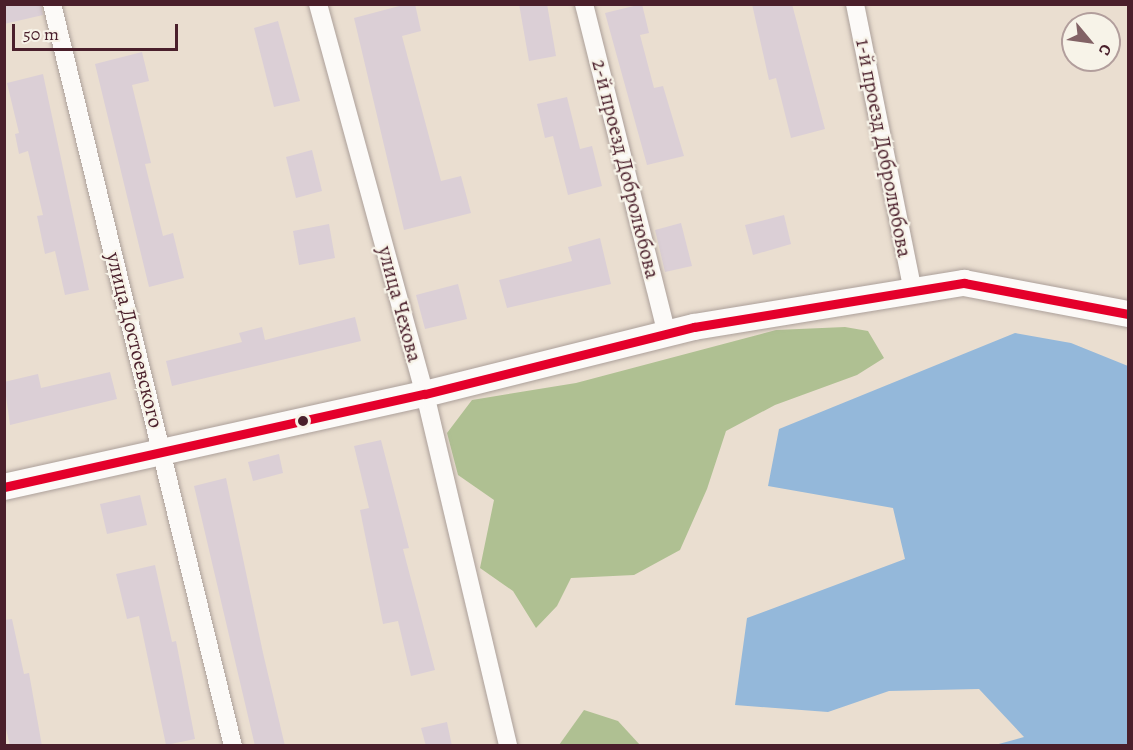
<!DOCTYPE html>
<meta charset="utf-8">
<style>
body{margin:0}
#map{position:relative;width:1133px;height:750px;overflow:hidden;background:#eaded0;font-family:Alegreya,serif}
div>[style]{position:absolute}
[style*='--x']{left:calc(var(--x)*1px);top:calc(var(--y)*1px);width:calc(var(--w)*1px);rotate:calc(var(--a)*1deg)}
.forest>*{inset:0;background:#afc092}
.water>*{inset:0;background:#94b8da}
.building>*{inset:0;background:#dbcfd6}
.roads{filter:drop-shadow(0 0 2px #aca09a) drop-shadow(0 0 2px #aca09a)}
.street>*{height:18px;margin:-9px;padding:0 9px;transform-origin:9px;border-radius:9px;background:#fcfaf8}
.secondary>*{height:26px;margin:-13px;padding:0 13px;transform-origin:13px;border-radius:13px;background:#fcfaf8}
.bus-1>*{height:9px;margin:-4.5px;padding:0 4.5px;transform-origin:4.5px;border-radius:4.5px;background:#e4002b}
.dots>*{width:16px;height:16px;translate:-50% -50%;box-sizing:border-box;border:3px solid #f7f3e8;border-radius:50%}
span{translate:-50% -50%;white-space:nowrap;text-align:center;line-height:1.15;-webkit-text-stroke:4.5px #f7f3e8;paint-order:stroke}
.street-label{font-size:21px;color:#4a1f2b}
.frame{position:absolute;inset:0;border:6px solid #4a1f2b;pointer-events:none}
.north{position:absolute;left:1061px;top:12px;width:60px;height:60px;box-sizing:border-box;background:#f7f3e8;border:2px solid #b29e9c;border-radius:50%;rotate:119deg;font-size:16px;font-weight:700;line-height:24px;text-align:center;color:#4a1f2b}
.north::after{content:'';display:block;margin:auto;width:21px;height:27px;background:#826265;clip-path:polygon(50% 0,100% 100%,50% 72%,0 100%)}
.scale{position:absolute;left:12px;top:24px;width:166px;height:27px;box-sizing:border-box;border:3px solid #4a1f2b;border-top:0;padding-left:8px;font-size:18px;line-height:21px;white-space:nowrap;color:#4a1f2b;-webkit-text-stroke:4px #f7f3e8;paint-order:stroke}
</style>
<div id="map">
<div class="forest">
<i style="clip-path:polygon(845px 327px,868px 331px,884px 358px,857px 375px,775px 405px,726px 431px,707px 489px,680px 550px,634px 575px,571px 578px,557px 606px,536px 628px,513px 591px,480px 568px,494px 500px,458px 475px,447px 433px,472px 400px,576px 383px,776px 330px)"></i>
<i style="clip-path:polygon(584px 710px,618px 721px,640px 745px,559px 745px)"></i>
</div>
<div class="water">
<i style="clip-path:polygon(1015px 333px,1071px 343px,1128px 366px,1128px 745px,995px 745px,1024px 737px,979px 689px,889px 691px,828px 712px,735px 705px,747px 618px,905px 559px,893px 508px,768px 486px,779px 429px)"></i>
</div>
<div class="building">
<i style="clip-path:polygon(4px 4px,41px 4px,43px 15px,4px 24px)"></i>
<i style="clip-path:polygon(407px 4px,415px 4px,421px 31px,402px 36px,441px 181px,461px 176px,471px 213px,404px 230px,354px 18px)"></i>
<i style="clip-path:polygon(519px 4px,547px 4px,556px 56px,529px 61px)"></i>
<i style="clip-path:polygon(642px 4px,649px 33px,640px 35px,654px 88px,663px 86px,684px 156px,647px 165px,605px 13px)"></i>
<i style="clip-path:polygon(752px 4px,792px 4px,825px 129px,791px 138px,776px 78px,769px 80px)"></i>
<i style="clip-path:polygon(278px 21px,300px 101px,274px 107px,254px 28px)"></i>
<i style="clip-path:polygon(142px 52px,149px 81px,132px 85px,151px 163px,145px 164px,163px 236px,173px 233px,184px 278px,149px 287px,95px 64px)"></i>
<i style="clip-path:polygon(43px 74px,89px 290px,65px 295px,55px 251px,45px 254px,37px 216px,43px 215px,28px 151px,19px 154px,15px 134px,19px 133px,7px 83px)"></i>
<i style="clip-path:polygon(567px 97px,580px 149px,592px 146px,602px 186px,568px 195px,553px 136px,545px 138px,537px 104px)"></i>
<i style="clip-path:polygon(312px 150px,322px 191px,296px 198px,286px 157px)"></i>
<i style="clip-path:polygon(784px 215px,791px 244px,753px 255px,745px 225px)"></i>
<i style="clip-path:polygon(681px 223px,692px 266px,665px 272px,655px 230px)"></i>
<i style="clip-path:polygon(329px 224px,335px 258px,299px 265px,293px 231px)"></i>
<i style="clip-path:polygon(600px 238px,611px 284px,507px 308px,499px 280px,572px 261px,568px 247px)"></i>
<i style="clip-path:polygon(458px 284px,467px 319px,425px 329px,416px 295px)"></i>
<i style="clip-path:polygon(355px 317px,361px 341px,172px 386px,166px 361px,242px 342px,239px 333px,262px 327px,265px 340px)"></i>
<i style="clip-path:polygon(110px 372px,117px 399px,10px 425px,4px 382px,38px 374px,41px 388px)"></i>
<i style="clip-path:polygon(381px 440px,409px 548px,403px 549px,435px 670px,411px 676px,398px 621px,383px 624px,360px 510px,369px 508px,354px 446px)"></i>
<i style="clip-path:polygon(279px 454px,283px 473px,253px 481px,248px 462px)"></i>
<i style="clip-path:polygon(226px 478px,263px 653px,285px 746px,255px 746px,194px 486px)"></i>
<i style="clip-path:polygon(140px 495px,147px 525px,107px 534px,100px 504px)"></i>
<i style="clip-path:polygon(155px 565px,172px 642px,176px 641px,195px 739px,166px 745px,139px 616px,127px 619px,116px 574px)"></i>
<i style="clip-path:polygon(12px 619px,24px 674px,29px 673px,42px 746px,10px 746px,4px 720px,4px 620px)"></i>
<i style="clip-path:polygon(447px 722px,452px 746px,426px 746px,421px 728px)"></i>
</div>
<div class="roads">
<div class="street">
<i style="--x:52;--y:4;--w:764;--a:76.29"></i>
<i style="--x:318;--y:4;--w:404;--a:74.7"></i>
<i style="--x:425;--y:394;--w:362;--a:76.7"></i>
<i style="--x:584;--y:4;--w:340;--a:75.9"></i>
<i style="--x:855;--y:4;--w:293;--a:78.6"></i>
</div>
<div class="secondary">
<i style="--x:4;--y:487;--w:431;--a:-12.5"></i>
<i style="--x:425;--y:394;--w:277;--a:-14"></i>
<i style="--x:694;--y:327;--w:274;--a:-9.3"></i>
<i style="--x:964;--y:283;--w:167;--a:10.7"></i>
</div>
</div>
<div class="bus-1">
<i style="--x:4;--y:487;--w:431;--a:-12.5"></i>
<i style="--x:425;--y:394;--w:277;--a:-14"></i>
<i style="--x:694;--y:327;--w:274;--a:-9.3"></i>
<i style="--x:964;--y:283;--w:167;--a:10.7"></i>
</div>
<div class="dots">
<i style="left:303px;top:421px;background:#4a1f2b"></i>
</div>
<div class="street-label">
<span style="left:884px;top:148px;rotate:79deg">1-й проезд Добролюбова</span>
<span style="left:626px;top:169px;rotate:76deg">2-й проезд Добролюбова</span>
<span style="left:400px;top:304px;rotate:75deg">улица Чехова</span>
<span style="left:135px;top:340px;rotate:76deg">улица Достоевского</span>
</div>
<div class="frame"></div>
<div class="north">С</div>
<div class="scale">50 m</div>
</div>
